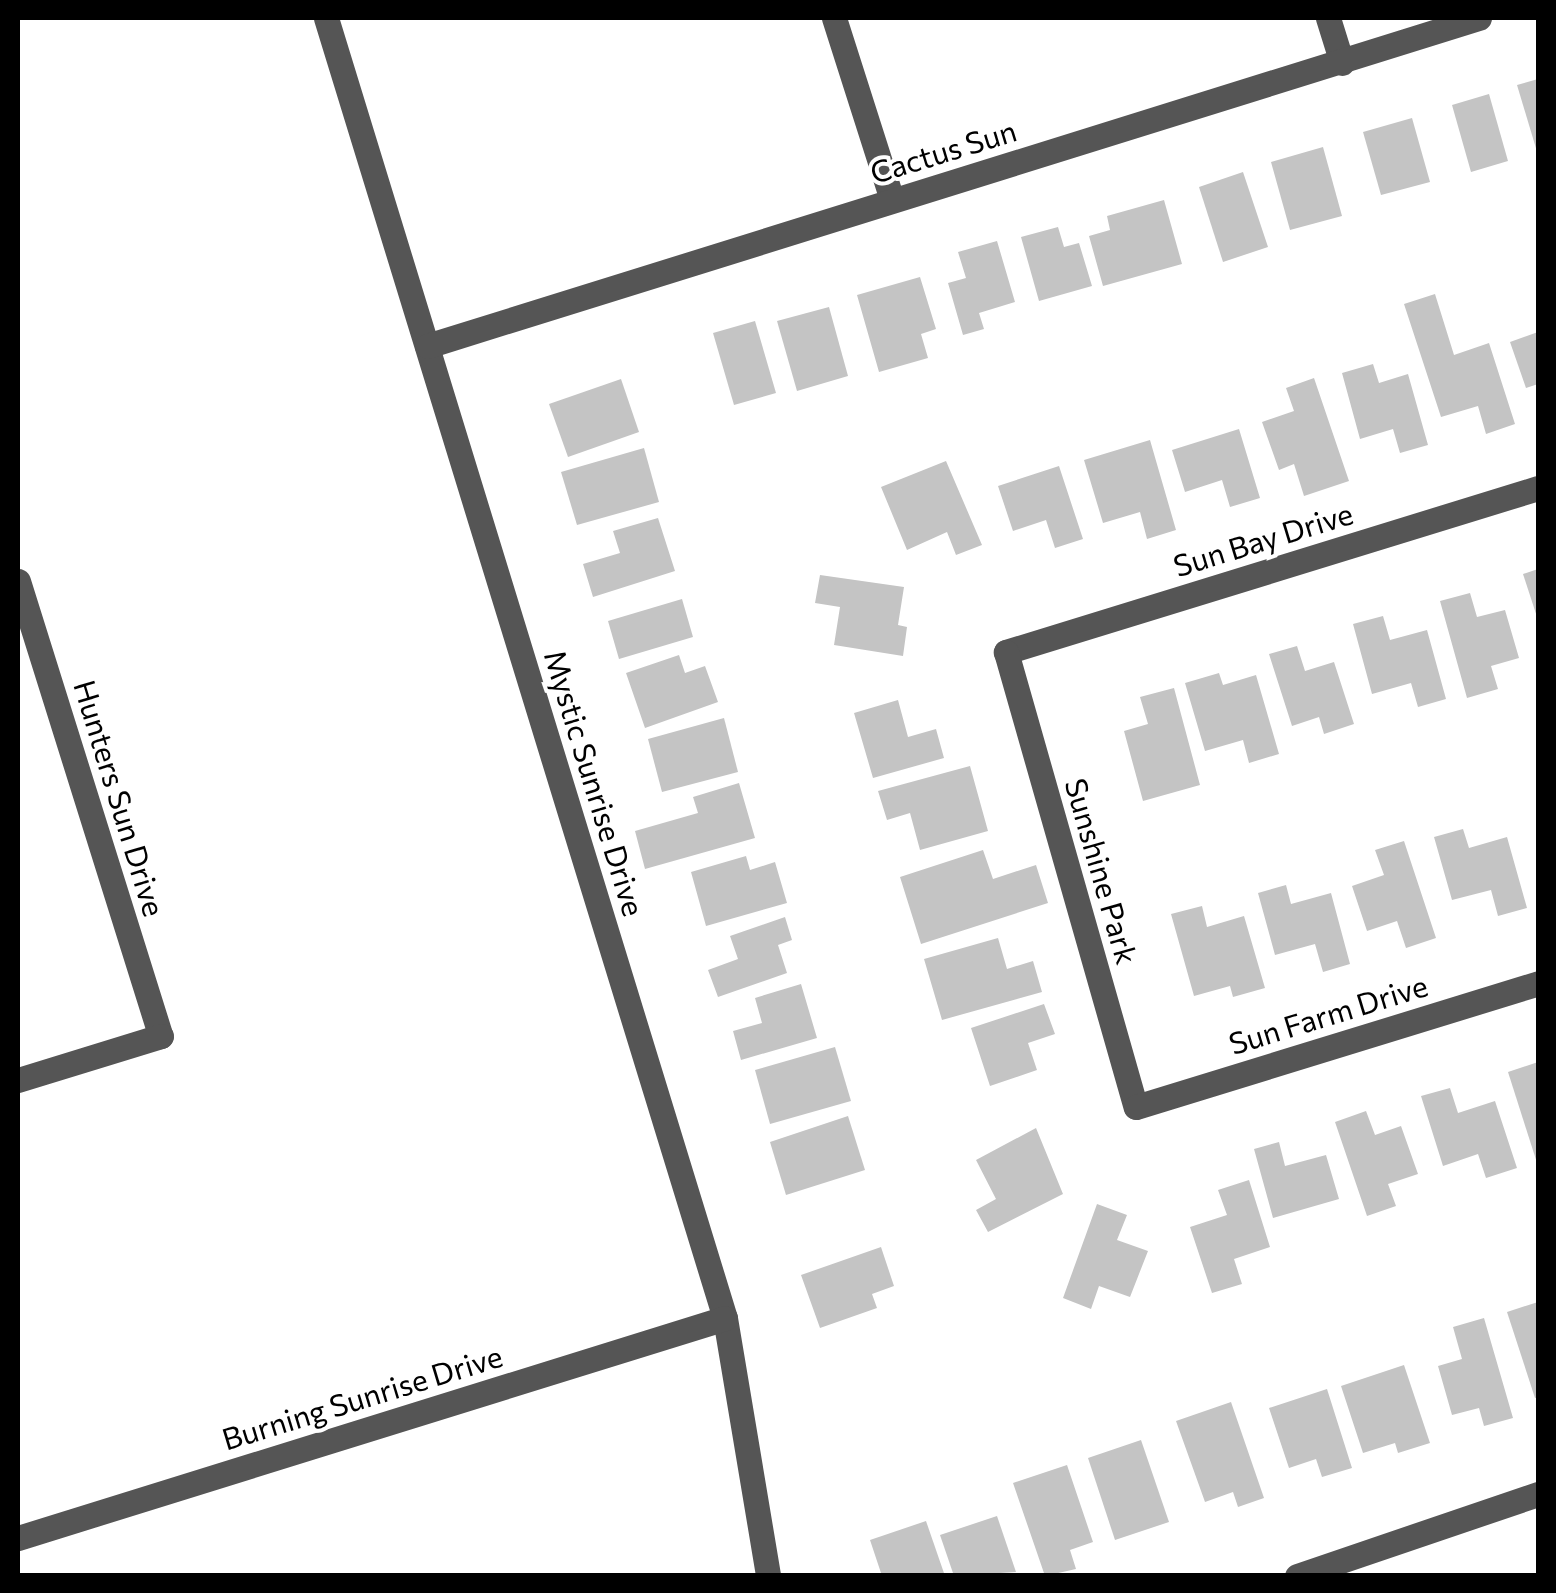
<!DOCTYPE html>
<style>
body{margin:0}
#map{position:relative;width:1556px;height:1593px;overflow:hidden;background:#fff;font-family:Commissioner,sans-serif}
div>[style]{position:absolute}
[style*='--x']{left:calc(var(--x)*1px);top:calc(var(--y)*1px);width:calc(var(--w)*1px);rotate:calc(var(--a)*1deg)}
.building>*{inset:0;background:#c4c4c4}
.minor>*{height:25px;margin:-12.5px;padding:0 12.5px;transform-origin:12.5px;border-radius:12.5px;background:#555}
span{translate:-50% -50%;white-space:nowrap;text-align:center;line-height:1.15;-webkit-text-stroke:8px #fff;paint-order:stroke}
.street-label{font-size:30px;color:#000}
.frame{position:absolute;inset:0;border:20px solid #000;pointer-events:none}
</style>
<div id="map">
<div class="building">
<i style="clip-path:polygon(1538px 79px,1538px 155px,1517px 85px)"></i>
<i style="clip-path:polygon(1489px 94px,1508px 161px,1471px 172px,1452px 105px)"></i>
<i style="clip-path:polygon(1412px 118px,1430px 182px,1381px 195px,1363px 132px)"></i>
<i style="clip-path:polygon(1323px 147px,1342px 216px,1290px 230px,1271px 162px)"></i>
<i style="clip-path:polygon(1243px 172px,1268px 247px,1223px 262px,1199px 187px)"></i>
<i style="clip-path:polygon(1164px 200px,1182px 264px,1103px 286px,1089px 236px,1110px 230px,1107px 216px)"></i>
<i style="clip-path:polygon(1058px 227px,1064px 247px,1079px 243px,1092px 286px,1039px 301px,1021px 237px)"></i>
<i style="clip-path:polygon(997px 241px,1015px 302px,979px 313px,984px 329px,963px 335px,948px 283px,966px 278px,958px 252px)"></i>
<i style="clip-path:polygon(920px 277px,936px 329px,921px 334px,928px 358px,879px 372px,857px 295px)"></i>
<i style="clip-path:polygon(1435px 294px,1454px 355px,1489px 343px,1515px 424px,1486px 434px,1478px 406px,1441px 417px,1404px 304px)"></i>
<i style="clip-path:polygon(829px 307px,848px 376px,797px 391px,777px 321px)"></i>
<i style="clip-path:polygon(755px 321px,776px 393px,734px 405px,713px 333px)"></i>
<i style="clip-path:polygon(1538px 332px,1538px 384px,1526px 388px,1510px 342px)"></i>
<i style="clip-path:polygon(1373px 364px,1379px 383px,1408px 374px,1428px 445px,1400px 453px,1393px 429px,1360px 439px,1342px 373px)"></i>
<i style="clip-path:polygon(1314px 378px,1349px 481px,1304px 496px,1294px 464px,1279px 470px,1262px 422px,1294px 411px,1286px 388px)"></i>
<i style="clip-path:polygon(621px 379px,639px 432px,568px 457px,549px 404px)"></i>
<i style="clip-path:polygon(1239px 429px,1260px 498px,1230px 507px,1222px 480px,1185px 492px,1172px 450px)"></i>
<i style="clip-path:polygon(1150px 440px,1176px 530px,1147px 539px,1140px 512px,1103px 523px,1084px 460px)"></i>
<i style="clip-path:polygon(644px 448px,659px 502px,577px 525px,561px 472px)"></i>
<i style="clip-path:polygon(946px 461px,982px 545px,956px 555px,947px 532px,907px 550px,881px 487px)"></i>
<i style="clip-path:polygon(1059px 466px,1083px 539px,1055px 548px,1046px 520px,1013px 531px,998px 486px)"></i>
<i style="clip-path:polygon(658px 518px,675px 571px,593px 597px,583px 564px,620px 553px,613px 531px)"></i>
<i style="clip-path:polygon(1538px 569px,1538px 620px,1523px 574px)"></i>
<i style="clip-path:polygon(820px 575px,904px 587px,898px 625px,907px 627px,903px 656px,834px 645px,840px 607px,815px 603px)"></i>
<i style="clip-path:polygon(1470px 593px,1477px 617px,1505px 610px,1519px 658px,1491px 666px,1498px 689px,1467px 698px,1440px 601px)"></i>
<i style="clip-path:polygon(682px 599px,693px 637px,619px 659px,608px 621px)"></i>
<i style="clip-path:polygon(1383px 616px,1390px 640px,1427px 630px,1446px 699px,1418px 707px,1411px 683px,1372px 694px,1353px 624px)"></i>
<i style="clip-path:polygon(1297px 646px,1305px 671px,1334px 662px,1354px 724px,1324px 734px,1319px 717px,1292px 726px,1269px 654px)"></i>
<i style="clip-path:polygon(679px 655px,685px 673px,705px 666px,718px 702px,645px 728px,626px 673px)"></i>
<i style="clip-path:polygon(1219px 673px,1223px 685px,1256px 675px,1279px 754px,1249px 763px,1243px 740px,1205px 751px,1185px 683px)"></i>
<i style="clip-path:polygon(1174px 688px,1200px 785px,1143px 801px,1124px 731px,1148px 724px,1140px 697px)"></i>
<i style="clip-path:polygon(898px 700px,908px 737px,936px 729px,944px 758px,873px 778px,854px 713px)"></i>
<i style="clip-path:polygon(724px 718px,738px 772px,662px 792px,648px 739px)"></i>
<i style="clip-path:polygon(970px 766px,988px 831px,920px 850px,910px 813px,887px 820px,878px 791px)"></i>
<i style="clip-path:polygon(739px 783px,755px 838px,645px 869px,635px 831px,698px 813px,693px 797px)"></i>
<i style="clip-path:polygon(1463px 829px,1469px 848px,1507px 837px,1527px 908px,1498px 916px,1491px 890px,1452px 900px,1434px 837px)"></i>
<i style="clip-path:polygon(1404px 841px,1436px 938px,1406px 948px,1397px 921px,1367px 931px,1352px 886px,1384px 875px,1375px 850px)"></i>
<i style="clip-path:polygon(983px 850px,993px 879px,1036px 865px,1048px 903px,921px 944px,900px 877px)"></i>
<i style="clip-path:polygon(746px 856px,750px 870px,775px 862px,787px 903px,706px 926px,691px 872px)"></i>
<i style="clip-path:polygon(1286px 885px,1291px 904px,1331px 893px,1350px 964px,1323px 972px,1315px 944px,1275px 955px,1258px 893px)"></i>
<i style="clip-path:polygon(1202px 906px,1207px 927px,1244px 916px,1265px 988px,1233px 997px,1230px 986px,1194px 996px,1171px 914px)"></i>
<i style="clip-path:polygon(785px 917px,792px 940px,778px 945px,787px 973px,718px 997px,708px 970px,738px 959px,730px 936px)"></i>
<i style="clip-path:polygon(998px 938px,1007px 969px,1033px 961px,1042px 992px,942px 1020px,924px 959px)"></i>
<i style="clip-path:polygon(801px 984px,817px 1038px,741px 1060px,733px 1031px,762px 1023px,755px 998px)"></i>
<i style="clip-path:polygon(1044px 1004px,1055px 1034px,1028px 1043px,1037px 1070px,990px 1086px,971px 1028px)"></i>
<i style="clip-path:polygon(835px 1047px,851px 1101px,770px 1124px,755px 1070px)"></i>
<i style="clip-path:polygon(1538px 1062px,1538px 1166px,1508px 1072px)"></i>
<i style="clip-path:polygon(1450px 1088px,1458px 1113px,1495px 1101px,1517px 1168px,1486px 1178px,1478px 1154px,1443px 1166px,1421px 1096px)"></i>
<i style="clip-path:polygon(1366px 1111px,1375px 1135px,1401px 1126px,1418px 1174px,1388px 1184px,1396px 1206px,1367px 1216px,1335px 1122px)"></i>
<i style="clip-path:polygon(848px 1116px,865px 1170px,786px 1195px,770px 1142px)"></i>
<i style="clip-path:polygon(1036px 1128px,1063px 1194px,988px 1232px,976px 1210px,996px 1199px,976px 1160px)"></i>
<i style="clip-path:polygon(1279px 1142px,1285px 1166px,1326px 1155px,1339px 1199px,1273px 1218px,1254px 1149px)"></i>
<i style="clip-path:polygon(1249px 1180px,1270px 1247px,1234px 1259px,1242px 1284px,1212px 1293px,1190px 1227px,1227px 1215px,1218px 1190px)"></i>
<i style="clip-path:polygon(1097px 1204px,1127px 1215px,1117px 1240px,1148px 1251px,1130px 1297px,1099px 1286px,1091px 1309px,1063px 1298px)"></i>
<i style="clip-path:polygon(881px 1247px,894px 1286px,872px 1294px,877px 1308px,820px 1328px,801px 1275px)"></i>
<i style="clip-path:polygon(1538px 1302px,1538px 1397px,1535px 1398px,1507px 1312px)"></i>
<i style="clip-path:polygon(1484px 1318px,1513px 1418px,1484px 1426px,1479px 1408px,1452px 1415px,1438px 1366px,1462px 1359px,1453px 1327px)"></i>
<i style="clip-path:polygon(1404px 1365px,1430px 1443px,1398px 1453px,1395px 1443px,1363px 1453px,1341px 1386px)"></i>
<i style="clip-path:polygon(1327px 1389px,1352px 1468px,1322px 1477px,1316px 1459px,1289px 1468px,1269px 1408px)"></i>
<i style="clip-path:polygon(1231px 1402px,1264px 1498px,1238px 1507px,1233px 1492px,1205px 1502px,1176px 1421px)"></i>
<i style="clip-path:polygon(1141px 1440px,1169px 1522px,1115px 1540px,1088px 1458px)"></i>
<i style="clip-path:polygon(1067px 1465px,1093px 1542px,1070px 1550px,1076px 1569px,1045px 1576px,1013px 1483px)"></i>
<i style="clip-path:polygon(997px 1516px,1016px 1572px,954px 1576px,940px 1535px)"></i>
<i style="clip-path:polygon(926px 1521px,945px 1576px,882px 1576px,870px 1540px)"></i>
</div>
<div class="minor">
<i style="--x:326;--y:18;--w:1360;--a:72.94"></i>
<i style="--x:725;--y:1318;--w:262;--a:80.5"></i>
<i style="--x:834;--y:18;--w:191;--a:72.3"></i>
<i style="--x:1328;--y:18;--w:47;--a:72.7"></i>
<i style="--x:427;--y:346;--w:1102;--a:-17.32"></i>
<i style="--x:1538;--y:488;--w:557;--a:162.87"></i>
<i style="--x:1006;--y:652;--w:473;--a:74.1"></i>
<i style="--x:1136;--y:1107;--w:421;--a:-17.1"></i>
<i style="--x:18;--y:581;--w:477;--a:72.6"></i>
<i style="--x:161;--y:1036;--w:150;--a:162.9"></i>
<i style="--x:18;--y:1538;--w:740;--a:-17.28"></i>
<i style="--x:1297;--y:1576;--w:255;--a:-18.8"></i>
</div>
<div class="street-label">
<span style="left:943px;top:151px;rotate:-17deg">Cactus Sun</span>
<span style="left:1263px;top:539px;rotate:-17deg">Sun Bay Drive</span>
<span style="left:595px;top:783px;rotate:73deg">Mystic Sunrise Drive</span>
<span style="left:120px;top:798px;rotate:73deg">Hunters Sun Drive</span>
<span style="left:1102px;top:871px;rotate:74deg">Sunshine Park</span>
<span style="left:1328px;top:1014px;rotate:-17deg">Sun Farm Drive</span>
<span style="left:362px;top:1397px;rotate:-17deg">Burning Sunrise Drive</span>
</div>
<div class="frame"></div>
</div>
